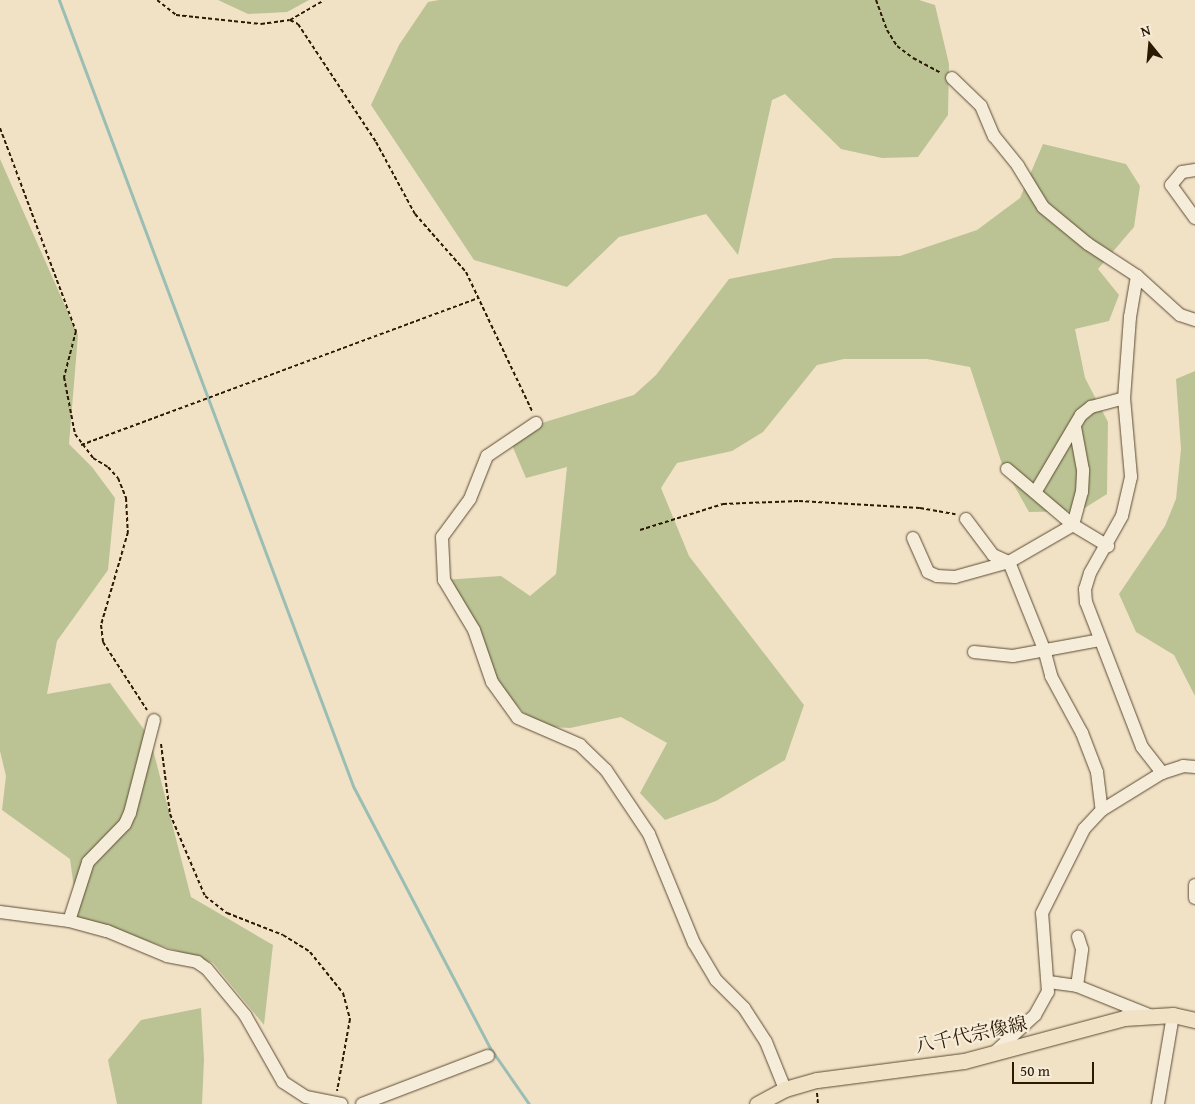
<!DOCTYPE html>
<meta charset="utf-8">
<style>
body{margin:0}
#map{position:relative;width:1195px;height:1104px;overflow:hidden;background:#f1e2c6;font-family:"Gentium Book Plus","Noto Serif JP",serif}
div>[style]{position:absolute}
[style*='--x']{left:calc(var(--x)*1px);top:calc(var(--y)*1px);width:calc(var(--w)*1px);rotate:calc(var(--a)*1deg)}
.green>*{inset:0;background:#bbc394}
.stream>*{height:3px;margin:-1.5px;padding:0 1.5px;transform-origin:1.5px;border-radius:1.5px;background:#9bbeb4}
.path>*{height:2px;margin-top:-1px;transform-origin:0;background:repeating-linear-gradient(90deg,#2b1902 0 4px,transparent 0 6.5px)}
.roads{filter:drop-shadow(0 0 1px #5c4b33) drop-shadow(0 0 1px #5c4b33)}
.minor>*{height:12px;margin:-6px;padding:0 6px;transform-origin:6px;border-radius:6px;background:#f6ecda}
.major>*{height:15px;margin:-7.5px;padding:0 7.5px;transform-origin:7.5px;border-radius:7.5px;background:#f1e2c6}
span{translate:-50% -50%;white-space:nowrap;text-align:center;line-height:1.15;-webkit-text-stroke:4.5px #f6ecda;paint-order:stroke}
.street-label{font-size:19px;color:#2b1902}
.north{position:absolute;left:1125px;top:20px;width:50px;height:50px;-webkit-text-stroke:4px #f6ecda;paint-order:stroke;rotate:343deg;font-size:14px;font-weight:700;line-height:20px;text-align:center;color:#2b1902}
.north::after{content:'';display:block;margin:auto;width:18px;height:22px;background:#2b1902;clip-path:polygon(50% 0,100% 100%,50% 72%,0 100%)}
.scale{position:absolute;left:1012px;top:1062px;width:82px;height:22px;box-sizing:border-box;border:2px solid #2b1902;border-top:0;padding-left:6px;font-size:15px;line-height:18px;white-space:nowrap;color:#2b1902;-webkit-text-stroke:4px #f6ecda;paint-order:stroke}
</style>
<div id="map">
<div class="green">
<i style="clip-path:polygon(218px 0,309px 0,287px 12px,248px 14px)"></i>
<i style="clip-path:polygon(439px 0,919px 0,935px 5px,949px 64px,948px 115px,918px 157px,882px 158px,841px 149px,785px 94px,772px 100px,738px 255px,706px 214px,619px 237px,567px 287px,474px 260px,371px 105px,399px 45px,428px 2px)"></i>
<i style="clip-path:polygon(1043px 144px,1126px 164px,1140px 186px,1134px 227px,1098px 269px,1119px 295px,1109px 321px,1075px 329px,1085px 378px,1108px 422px,1107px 494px,1080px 511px,1029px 512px,1002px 464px,970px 367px,927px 359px,844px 359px,817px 365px,763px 432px,732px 451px,677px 463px,661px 488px,689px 556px,804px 705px,785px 760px,716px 801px,665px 820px,640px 793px,667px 743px,621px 717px,570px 728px,536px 726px,501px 688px,444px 580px,501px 576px,530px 596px,556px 574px,567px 467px,526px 478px,509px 438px,545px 422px,634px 395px,656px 375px,729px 279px,834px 258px,900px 256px,977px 230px,1020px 198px)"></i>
<i style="clip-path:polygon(0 159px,78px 335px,69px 444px,92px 467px,115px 498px,108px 570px,57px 641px,47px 694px,110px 683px,153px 742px,150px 738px,191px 897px,273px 945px,264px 1025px,213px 963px,78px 918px,70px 859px,2px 810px,6px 776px,0 751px)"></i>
<i style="clip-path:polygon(1195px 371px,1195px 696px,1174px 655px,1136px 632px,1119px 594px,1165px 526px,1176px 499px,1181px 449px,1176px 379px)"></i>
<i style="clip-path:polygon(201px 1008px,204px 1059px,202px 1104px,117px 1104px,108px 1060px,141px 1020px)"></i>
</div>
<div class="stream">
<i style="--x:59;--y:0;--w:839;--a:69.49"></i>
<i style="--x:353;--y:786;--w:296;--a:62.4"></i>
<i style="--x:490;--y:1048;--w:68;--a:55.1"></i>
</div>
<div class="path">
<i style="--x:157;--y:0;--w:24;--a:38"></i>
<i style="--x:176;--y:15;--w:85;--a:6"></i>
<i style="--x:261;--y:24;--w:29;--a:-8"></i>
<i style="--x:290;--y:20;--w:39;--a:-30"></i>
<i style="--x:876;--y:0;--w:32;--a:70"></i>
<i style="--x:887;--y:30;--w:19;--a:58"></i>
<i style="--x:897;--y:46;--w:20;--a:37"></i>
<i style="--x:913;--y:58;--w:32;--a:28"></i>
<i style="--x:290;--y:20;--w:9;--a:27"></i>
<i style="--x:298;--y:24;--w:141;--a:56.5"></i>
<i style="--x:376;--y:142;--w:82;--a:61.6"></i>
<i style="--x:415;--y:214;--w:77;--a:48.7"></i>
<i style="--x:466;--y:272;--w:156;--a:64.6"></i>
<i style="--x:0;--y:128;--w:217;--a:69.5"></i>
<i style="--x:76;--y:331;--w:48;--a:104.6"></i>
<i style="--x:64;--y:377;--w:58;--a:79.1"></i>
<i style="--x:75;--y:434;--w:30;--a:53"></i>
<i style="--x:93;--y:458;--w:17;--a:31"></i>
<i style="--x:108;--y:467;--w:15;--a:48"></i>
<i style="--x:118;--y:478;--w:22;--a:68"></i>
<i style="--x:126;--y:498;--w:34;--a:87"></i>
<i style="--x:128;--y:532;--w:97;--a:106.2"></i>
<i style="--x:101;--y:625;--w:17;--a:83"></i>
<i style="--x:103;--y:642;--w:81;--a:57.1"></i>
<i style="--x:81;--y:445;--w:424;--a:-20.3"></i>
<i style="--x:640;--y:530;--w:87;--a:-17.4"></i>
<i style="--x:723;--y:504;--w:76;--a:-2.3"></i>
<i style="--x:799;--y:501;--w:121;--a:3.3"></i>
<i style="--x:920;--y:508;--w:36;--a:10"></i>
<i style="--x:161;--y:744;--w:71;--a:82.7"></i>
<i style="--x:170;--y:814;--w:89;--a:66.9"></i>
<i style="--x:205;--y:896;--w:28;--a:38"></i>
<i style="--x:227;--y:913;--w:60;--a:21.4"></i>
<i style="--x:283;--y:935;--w:32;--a:32"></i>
<i style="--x:310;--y:952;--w:53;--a:51.2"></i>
<i style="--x:343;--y:993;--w:27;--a:75"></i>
<i style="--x:350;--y:1019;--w:73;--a:100.2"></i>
<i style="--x:817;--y:1093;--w:11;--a:85"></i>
</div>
<div class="roads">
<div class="minor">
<i style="--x:952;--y:78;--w:40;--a:44"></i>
<i style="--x:981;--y:106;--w:33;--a:67"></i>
<i style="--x:994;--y:136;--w:38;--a:51"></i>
<i style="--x:1018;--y:166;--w:48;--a:58.6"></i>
<i style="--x:1043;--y:207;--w:58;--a:39.4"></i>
<i style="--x:1088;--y:244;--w:59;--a:33.1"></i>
<i style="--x:1137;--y:276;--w:58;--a:42.2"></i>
<i style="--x:1180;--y:315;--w:16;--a:18"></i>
<i style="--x:1195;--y:170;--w:13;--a:171"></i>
<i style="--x:1182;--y:172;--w:17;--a:130"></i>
<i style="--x:1171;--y:185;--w:41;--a:54"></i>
<i style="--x:1137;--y:276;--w:42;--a:99.7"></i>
<i style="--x:1130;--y:317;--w:81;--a:94.2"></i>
<i style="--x:1124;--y:398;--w:79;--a:84.9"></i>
<i style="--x:1131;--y:477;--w:40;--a:103"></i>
<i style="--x:1122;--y:516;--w:65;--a:119.3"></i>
<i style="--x:1090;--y:573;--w:17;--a:107"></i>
<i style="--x:1085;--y:589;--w:13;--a:86"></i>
<i style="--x:1086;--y:602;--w:155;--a:68.9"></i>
<i style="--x:1142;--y:747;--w:33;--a:52"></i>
<i style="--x:536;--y:423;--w:59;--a:146"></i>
<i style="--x:487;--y:456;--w:46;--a:111.6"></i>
<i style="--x:470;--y:499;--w:47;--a:126.4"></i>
<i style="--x:442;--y:537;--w:43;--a:87.3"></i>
<i style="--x:444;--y:580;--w:58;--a:59"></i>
<i style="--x:474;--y:630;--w:55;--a:70.9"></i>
<i style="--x:492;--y:682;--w:44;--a:54.2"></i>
<i style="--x:518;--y:718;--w:68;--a:23.5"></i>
<i style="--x:580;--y:745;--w:36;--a:44"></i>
<i style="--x:606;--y:770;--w:77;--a:56.1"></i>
<i style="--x:649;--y:834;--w:118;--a:67.6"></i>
<i style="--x:694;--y:943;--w:43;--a:59.3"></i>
<i style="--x:716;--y:980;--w:40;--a:45"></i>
<i style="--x:744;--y:1008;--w:40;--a:57.1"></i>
<i style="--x:766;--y:1042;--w:51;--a:68"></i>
<i style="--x:1007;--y:469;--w:87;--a:40.3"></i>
<i style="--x:1073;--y:525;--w:41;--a:31"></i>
<i style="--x:1036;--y:491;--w:88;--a:-59.4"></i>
<i style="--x:1081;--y:415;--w:13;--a:-39"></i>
<i style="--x:1091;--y:407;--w:34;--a:-15"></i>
<i style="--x:966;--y:519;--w:45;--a:53.1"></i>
<i style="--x:993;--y:555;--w:17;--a:24"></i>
<i style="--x:1009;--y:562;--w:94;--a:68.1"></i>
<i style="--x:1044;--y:649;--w:28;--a:75"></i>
<i style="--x:1051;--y:676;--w:65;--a:61.5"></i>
<i style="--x:1082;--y:733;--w:42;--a:69"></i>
<i style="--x:1097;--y:772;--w:38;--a:83"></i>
<i style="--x:913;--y:538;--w:37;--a:66"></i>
<i style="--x:928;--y:572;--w:10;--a:24"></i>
<i style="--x:937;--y:576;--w:18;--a:3"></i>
<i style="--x:955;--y:577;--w:56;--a:-15.5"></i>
<i style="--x:1009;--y:562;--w:74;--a:-30"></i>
<i style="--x:1073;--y:525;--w:34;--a:-75"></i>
<i style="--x:1082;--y:492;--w:22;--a:-87"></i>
<i style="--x:1083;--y:470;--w:44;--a:-100.5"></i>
<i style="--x:974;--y:652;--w:39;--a:6"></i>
<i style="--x:1013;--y:656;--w:88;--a:-10.4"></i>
<i style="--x:1195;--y:885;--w:13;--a:90"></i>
<i style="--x:0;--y:912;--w:70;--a:7.4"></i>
<i style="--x:69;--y:921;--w:39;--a:15"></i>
<i style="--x:107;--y:931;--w:65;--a:22.6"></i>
<i style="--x:167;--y:956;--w:31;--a:11"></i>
<i style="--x:197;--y:962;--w:12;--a:35"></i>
<i style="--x:207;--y:969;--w:60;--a:50.4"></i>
<i style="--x:245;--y:1015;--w:77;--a:60.4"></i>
<i style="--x:283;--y:1082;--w:27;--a:33"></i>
<i style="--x:306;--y:1097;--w:36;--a:11"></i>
<i style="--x:69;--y:921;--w:62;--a:-72.1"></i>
<i style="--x:88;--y:862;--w:53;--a:-45.8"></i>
<i style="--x:125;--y:824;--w:12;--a:-66"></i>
<i style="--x:130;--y:813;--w:96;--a:-75.5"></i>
<i style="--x:1049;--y:982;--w:28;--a:8"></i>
<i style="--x:1077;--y:986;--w:78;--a:21.9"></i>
<i style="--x:1077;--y:986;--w:37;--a:-82"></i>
<i style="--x:1082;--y:949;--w:13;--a:-108"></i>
<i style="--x:994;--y:1053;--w:56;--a:-42.8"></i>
<i style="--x:1035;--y:1015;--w:26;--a:-61"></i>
<i style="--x:1048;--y:992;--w:79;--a:-94.3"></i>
<i style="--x:1042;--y:913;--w:94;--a:-63.4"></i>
<i style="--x:1084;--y:829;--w:26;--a:-47"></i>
<i style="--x:1102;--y:810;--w:70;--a:-31.7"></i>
<i style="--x:1162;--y:773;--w:22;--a:-18"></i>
<i style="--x:1183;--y:766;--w:12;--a:5"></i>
<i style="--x:362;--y:1104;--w:135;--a:-20.9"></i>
<i style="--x:1158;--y:1104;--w:90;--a:-80.4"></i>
</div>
<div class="major">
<i style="--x:757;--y:1104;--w:32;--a:-28"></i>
<i style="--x:785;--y:1089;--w:33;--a:-16"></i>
<i style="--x:817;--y:1080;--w:148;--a:-7.4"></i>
<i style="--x:964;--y:1061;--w:166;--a:-15"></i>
<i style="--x:1124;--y:1018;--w:49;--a:-3.5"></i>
<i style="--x:1173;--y:1015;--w:23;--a:13"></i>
</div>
</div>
<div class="street-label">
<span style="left:971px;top:1035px;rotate:-12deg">八千代宗像線</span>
</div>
<div class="north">N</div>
<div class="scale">50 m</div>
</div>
